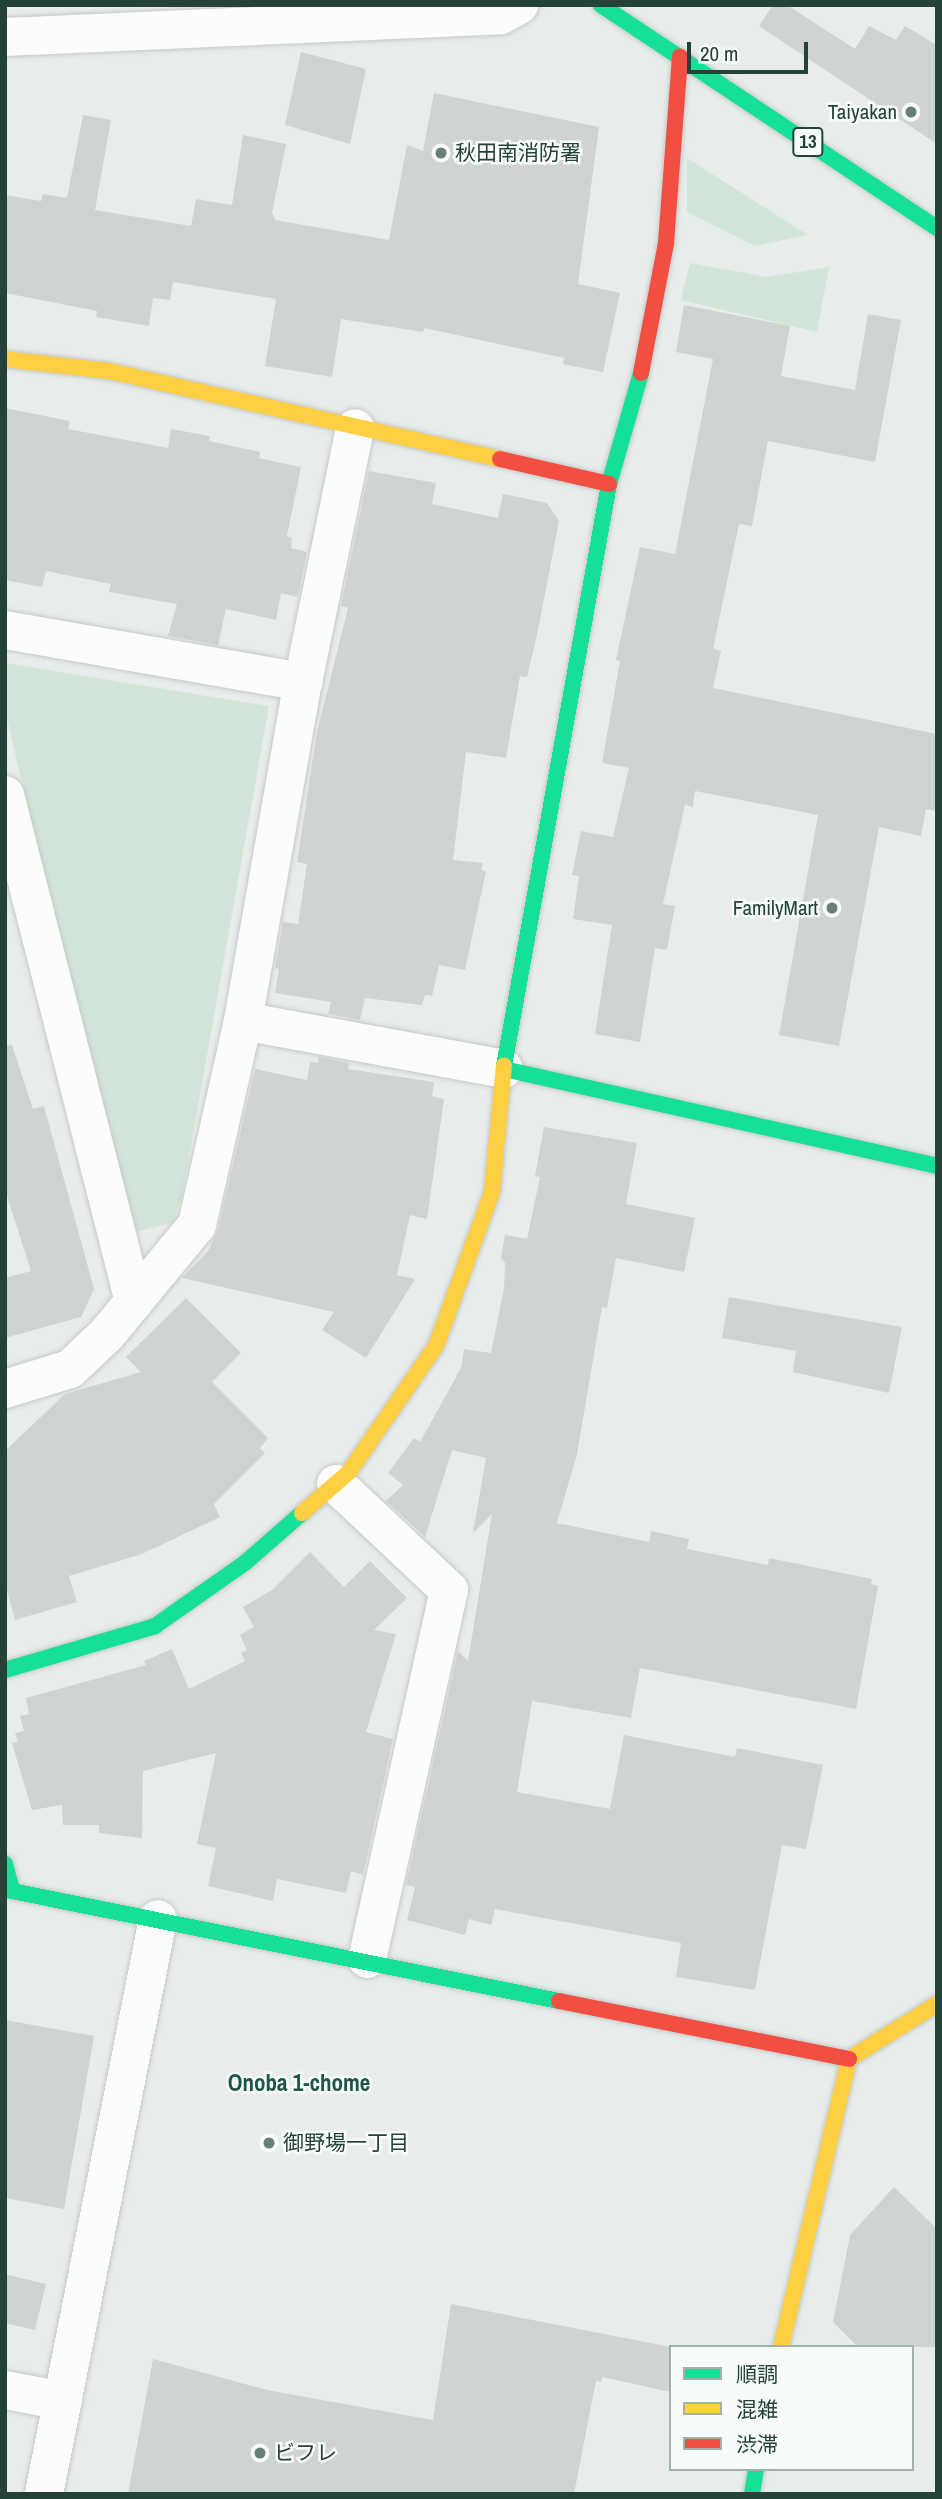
<!DOCTYPE html>
<meta charset="utf-8">
<style>
body{margin:0}
#map{position:relative;width:942px;height:2499px;overflow:hidden;background:#e8edeb;font-family:"Archivo Narrow","Noto Sans JP",sans-serif}
div>[style]{position:absolute}
[style*='--x']{left:calc(var(--x)*1px);top:calc(var(--y)*1px);width:calc(var(--w)*1px);rotate:calc(var(--a)*1deg)}
.green>*{inset:0;background:#d1e6d8}
.building>*{inset:0;background:#cfd4d2}
.roads{filter:drop-shadow(0 0 2px #c5cac8) drop-shadow(0 0 2px #c5cac8)}
.street>*{height:38px;margin:-19px;padding:0 19px;transform-origin:19px;border-radius:19px;background:#fcfcfc}
.fast>*{height:16px;margin:-8px;padding:0 8px;transform-origin:8px;border-radius:8px;background:#16e098}
.slow>*{height:16px;margin:-8px;padding:0 8px;transform-origin:8px;border-radius:8px;background:#ffcf43}
.jam>*{height:16px;margin:-8px;padding:0 8px;transform-origin:8px;border-radius:8px;background:#f24e42}
.dots>*{width:19px;height:19px;translate:-50% -50%;box-sizing:border-box;border:4px solid #f7fbf9;border-radius:50%}
span{translate:-50% -50%;white-space:nowrap;text-align:center;line-height:1.15;-webkit-text-stroke:5px #f7fbf9;paint-order:stroke}
.shield-label span{padding:2px 5px;background:#f7fbf9;border:2px solid;border-radius:5px;-webkit-text-stroke-width:0}
.shield-label{font-size:19px;color:#24423a;font-weight:700}
.poi-label{font-size:21px;color:#24423a}
.right{translate:-100% -50%;text-align:right}
.left{translate:0 -50%;text-align:left}
.neighbourhood-label{font-size:23px;color:#1f5548;font-weight:700}
.frame{position:absolute;inset:0;border:7px solid #24423a;pointer-events:none}
.legend{position:absolute;left:669px;top:2345px;width:245px;height:126px;box-sizing:border-box;background:#f7fbf9;border:2px solid #a3b1ad;margin:0;padding:9px 12px;list-style:none;font-size:21px;color:#24423a}
.legend li{display:flex;align-items:center;gap:14px;height:35px}
.legend b{width:35px;border:2px solid #a3b1ad}
.scale{position:absolute;left:687px;top:42px;width:121px;height:32px;box-sizing:border-box;border:4px solid #24423a;border-top:0;padding-left:9px;font-size:21px;line-height:24px;white-space:nowrap;color:#24423a;-webkit-text-stroke:5px #f7fbf9;paint-order:stroke}
</style>
<div id="map">
<div class="green">
<i style="clip-path:polygon(687px 158px,808px 235px,755px 246px,687px 212px)"></i>
<i style="clip-path:polygon(690px 263px,767px 277px,829px 267px,817px 332px,681px 300px)"></i>
<i style="clip-path:polygon(5px 663px,269px 706px,182px 1196px,173px 1223px,126px 1234px,5px 710px)"></i>
</div>
<div class="building">
<i style="clip-path:polygon(773px 5px,787px 5px,855px 49px,869px 26px,896px 40px,905px 26px,937px 45px,937px 144px,759px 26px)"></i>
<i style="clip-path:polygon(301px 52px,366px 69px,350px 144px,285px 125px)"></i>
<i style="clip-path:polygon(434px 93px,599px 127px,578px 284px,620px 293px,603px 372px,563px 364px,564px 358px,424px 328px,423px 332px,341px 319px,332px 377px,265px 366px,276px 299px,173px 282px,170px 300px,153px 298px,149px 326px,96px 317px,97px 311px,5px 293px,5px 195px,41px 201px,43px 194px,67px 198px,83px 115px,111px 120px,95px 210px,191px 226px,196px 199px,232px 205px,243px 135px,286px 144px,272px 213px,275px 220px,389px 240px,407px 145px,423px 151px)"></i>
<i style="clip-path:polygon(684px 305px,790px 326px,781px 376px,855px 390px,868px 314px,901px 320px,875px 462px,768px 441px,752px 526px,739px 524px,713px 649px,721px 651px,713px 688px,937px 734px,937px 811px,926px 809px,921px 836px,879px 827px,839px 1046px,779px 1035px,818px 815px,695px 791px,693px 807px,685px 805px,663px 904px,675px 906px,667px 950px,655px 948px,640px 1042px,595px 1034px,612px 925px,573px 919px,579px 876px,572px 875px,581px 831px,613px 837px,629px 768px,602px 763px,620px 661px,616px 660px,640px 547px,675px 554px,713px 359px,676px 352px)"></i>
<i style="clip-path:polygon(5px 408px,70px 421px,68px 429px,168px 448px,171px 429px,210px 436px,209px 441px,260px 452px,259px 458px,301px 467px,287px 536px,292px 538px,291px 548px,307px 552px,298px 597px,281px 593px,276px 620px,226px 609px,218px 645px,168px 636px,177px 604px,109px 592px,111px 584px,46px 571px,42px 587px,5px 580px)"></i>
<i style="clip-path:polygon(369px 471px,436px 483px,432px 504px,498px 518px,503px 494px,547px 503px,559px 521px,537px 635px,527px 677px,520px 676px,506px 758px,466px 752px,453px 860px,483px 863px,481px 870px,486px 871px,465px 970px,439px 965px,432px 996px,425px 995px,422px 1005px,365px 998px,360px 1020px,328px 1014px,331px 1002px,275px 993px,279px 969px,275px 968px,283px 922px,298px 924px,307px 864px,297px 862px,317px 732px,348px 608px,341px 606px)"></i>
<i style="clip-path:polygon(12px 1045px,33px 1109px,44px 1106px,94px 1289px,81px 1317px,5px 1338px,5px 1278px,31px 1271px,5px 1190px,5px 1046px)"></i>
<i style="clip-path:polygon(319px 1057px,349px 1063px,348px 1069px,434px 1082px,432px 1096px,444px 1099px,427px 1219px,410px 1215px,397px 1275px,415px 1279px,366px 1358px,322px 1330px,334px 1312px,182px 1278px,208px 1251px,218px 1230px,255px 1069px,307px 1080px,310px 1062px,318px 1063px)"></i>
<i style="clip-path:polygon(544px 1127px,637px 1143px,626px 1204px,695px 1218px,684px 1272px,616px 1258px,607px 1308px,602px 1307px,577px 1454px,557px 1523px,649px 1542px,651px 1531px,689px 1539px,687px 1549px,768px 1565px,769px 1558px,872px 1579px,871px 1584px,878px 1586px,856px 1709px,640px 1668px,631px 1718px,532px 1701px,517px 1792px,610px 1809px,624px 1735px,735px 1757px,737px 1748px,823px 1765px,806px 1849px,782px 1845px,755px 1990px,676px 1977px,681px 1943px,495px 1909px,491px 1925px,469px 1919px,465px 1935px,407px 1920px,415px 1887px,406px 1885px,458px 1651px,468px 1661px,492px 1514px,473px 1533px,486px 1458px,452px 1450px,425px 1537px,386px 1501px,403px 1485px,388px 1473px,414px 1438px,420px 1442px,461px 1368px,464px 1349px,491px 1353px,504px 1288px,505px 1263px,501px 1258px,505px 1235px,527px 1239px,540px 1177px,535px 1176px)"></i>
<i style="clip-path:polygon(729px 1297px,902px 1327px,889px 1393px,793px 1372px,796px 1351px,722px 1338px)"></i>
<i style="clip-path:polygon(186px 1298px,241px 1353px,212px 1382px,268px 1438px,260px 1448px,265px 1453px,214px 1504px,220px 1517px,142px 1554px,69px 1576px,77px 1602px,15px 1620px,5px 1583px,5px 1451px,65px 1394px,141px 1372px,126px 1357px)"></i>
<i style="clip-path:polygon(310px 1552px,344px 1587px,370px 1561px,407px 1598px,374px 1630px,396px 1634px,366px 1732px,393px 1739px,363px 1875px,351px 1871px,346px 1893px,277px 1879px,273px 1901px,208px 1886px,216px 1848px,197px 1844px,216px 1753px,143px 1771px,142px 1838px,99px 1833px,99px 1825px,63px 1825px,62px 1805px,32px 1810px,12px 1743px,18px 1742px,15px 1733px,24px 1731px,20px 1716px,29px 1714px,26px 1698px,146px 1665px,144px 1661px,172px 1649px,189px 1689px,245px 1661px,241px 1653px,247px 1650px,240px 1635px,254px 1627px,243px 1607px,272px 1590px)"></i>
<i style="clip-path:polygon(5px 2020px,94px 2036px,64px 2209px,5px 2198px)"></i>
<i style="clip-path:polygon(894px 2187px,937px 2229px,937px 2347px,858px 2347px,833px 2322px,850px 2235px)"></i>
<i style="clip-path:polygon(5px 2274px,46px 2284px,35px 2330px,5px 2323px)"></i>
<i style="clip-path:polygon(451px 2304px,671px 2347px,671px 2392px,602px 2377px,601px 2382px,596px 2381px,574px 2494px,128px 2494px,153px 2359px,267px 2390px,433px 2420px)"></i>
</div>
<div class="roads">
<div class="street">
<i style="--x:5;--y:37;--w:496;--a:-2.5"></i>
<i style="--x:501;--y:15;--w:21;--a:-29"></i>
<i style="--x:5;--y:630;--w:303;--a:9.9"></i>
<i style="--x:5;--y:795;--w:523;--a:75.72"></i>
<i style="--x:243;--y:1021;--w:265;--a:10.4"></i>
<i style="--x:5;--y:1389;--w:68;--a:-17.1"></i>
<i style="--x:70;--y:1369;--w:51;--a:-43.4"></i>
<i style="--x:107;--y:1334;--w:141;--a:-50.5"></i>
<i style="--x:197;--y:1225;--w:209;--a:-77.3"></i>
<i style="--x:243;--y:1021;--w:344;--a:-80"></i>
<i style="--x:303;--y:682;--w:259;--a:-78.4"></i>
<i style="--x:336;--y:1484;--w:155;--a:43.2"></i>
<i style="--x:449;--y:1590;--w:378;--a:102.5"></i>
<i style="--x:5;--y:2390;--w:59;--a:10.7"></i>
<i style="--x:44;--y:2494;--w:586;--a:-78.79"></i>
</div>
<div class="fast">
<i style="--x:601;--y:5;--w:403;--a:33.6"></i>
<i style="--x:504;--y:1066;--w:591;--a:-79.77"></i>
<i style="--x:609;--y:484;--w:116;--a:-73.9"></i>
<i style="--x:504;--y:1069;--w:444;--a:12.6"></i>
<i style="--x:5;--y:1670;--w:156;--a:-16.3"></i>
<i style="--x:155;--y:1626;--w:111;--a:-35.1"></i>
<i style="--x:246;--y:1562;--w:74;--a:-41.2"></i>
<i style="--x:5;--y:1864;--w:28;--a:75"></i>
<i style="--x:12;--y:1891;--w:558;--a:11.37"></i>
<i style="--x:752;--y:2494;--w:25;--a:-81"></i>
</div>
<div class="slow">
<i style="--x:5;--y:359;--w:105;--a:6.6"></i>
<i style="--x:109;--y:371;--w:401;--a:12.7"></i>
<i style="--x:302;--y:1513;--w:62;--a:-41.1"></i>
<i style="--x:349;--y:1472;--w:153;--a:-55.4"></i>
<i style="--x:436;--y:1346;--w:164;--a:-70"></i>
<i style="--x:492;--y:1192;--w:127;--a:-84.6"></i>
<i style="--x:781;--y:2347;--w:296;--a:-76.7"></i>
<i style="--x:849;--y:2059;--w:104;--a:-32"></i>
</div>
<div class="jam">
<i style="--x:641;--y:373;--w:132;--a:-79.1"></i>
<i style="--x:666;--y:243;--w:187;--a:-85.7"></i>
<i style="--x:500;--y:459;--w:112;--a:12.9"></i>
<i style="--x:559;--y:2001;--w:296;--a:11.3"></i>
</div>
</div>
<div class="dots">
<i style="left:911px;top:112px;background:#697e78"></i>
<i style="left:441px;top:153px;background:#697e78"></i>
<i style="left:832px;top:908px;background:#697e78"></i>
<i style="left:269px;top:2143px;background:#697e78"></i>
<i style="left:260px;top:2453px;background:#697e78"></i>
</div>
<div class="shield-label">
<span style="left:808px;top:142px">13</span>
</div>
<div class="poi-label">
<span class="right" style="left:897px;top:112px">Taiyakan</span>
<span class="left" style="left:455px;top:153px">秋田南消防署</span>
<span class="right" style="left:818px;top:908px">FamilyMart</span>
<span class="left" style="left:283px;top:2143px">御野場一丁目</span>
<span class="left" style="left:274px;top:2453px">ビフレ</span>
</div>
<div class="neighbourhood-label">
<span style="left:299px;top:2083px">Onoba 1-chome</span>
</div>
<div class="frame"></div>
<ul class="legend">
<li><b style="height:9px;background:#16e098"></b>順調</li>
<li><b style="height:9px;background:#ffcf43"></b>混雑</li>
<li><b style="height:9px;background:#f24e42"></b>渋滞</li>
</ul>
<div class="scale">20 m</div>
</div>
